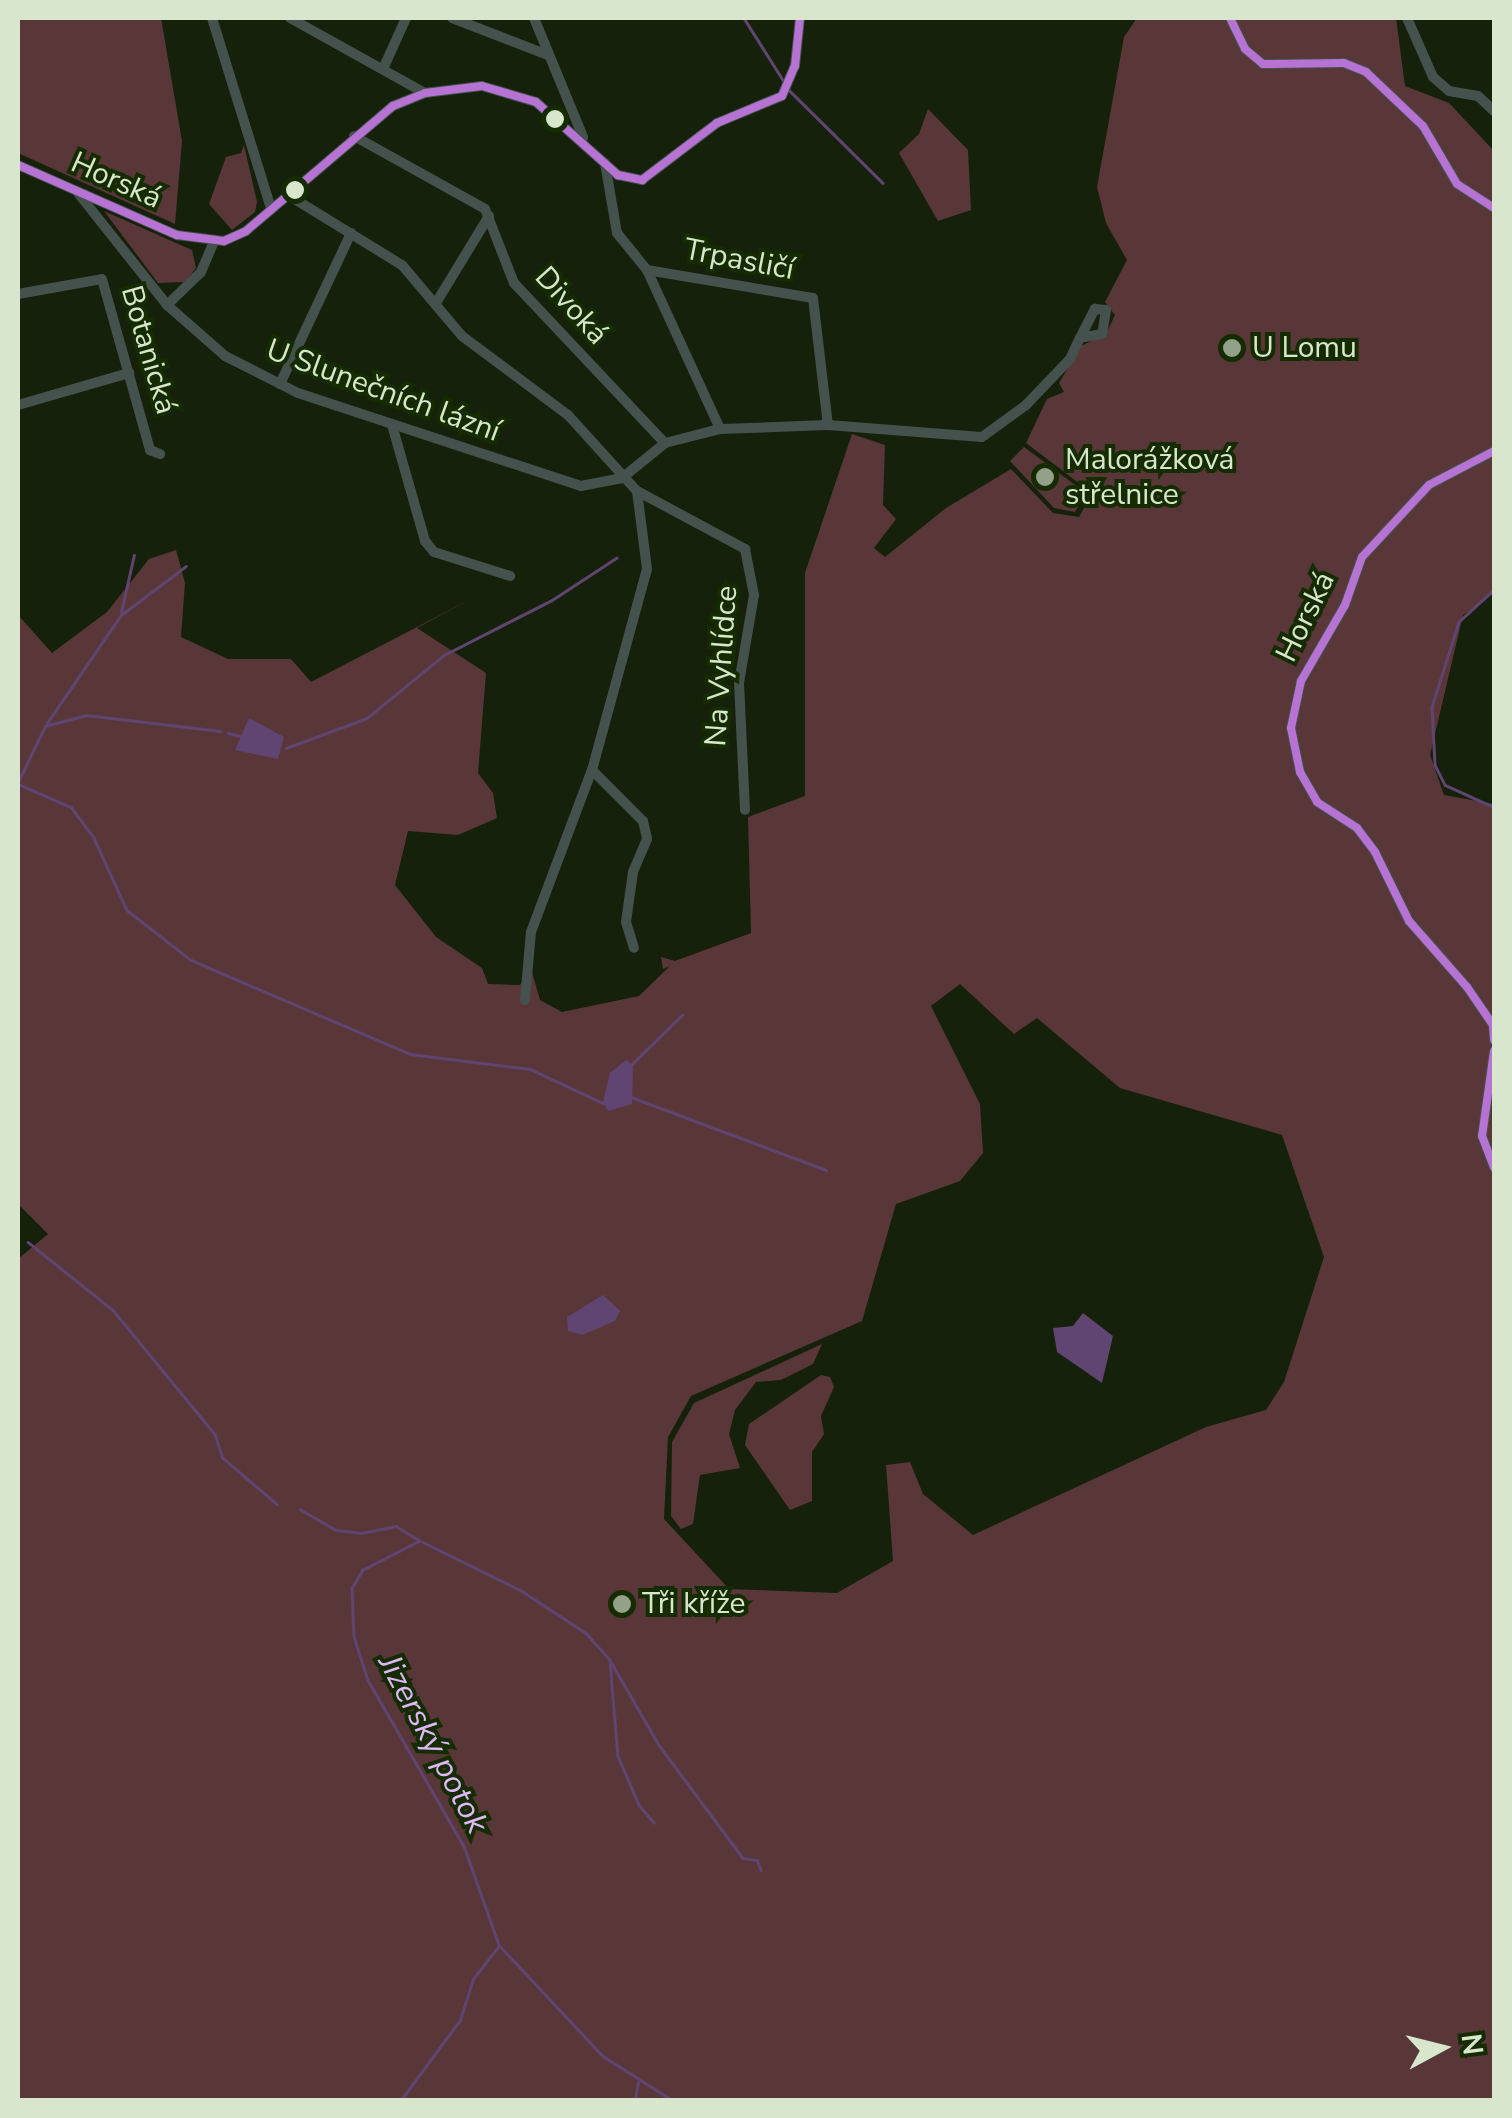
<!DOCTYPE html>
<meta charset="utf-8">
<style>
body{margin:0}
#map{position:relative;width:1512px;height:2118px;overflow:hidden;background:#15210a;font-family:"Nunito Sans",sans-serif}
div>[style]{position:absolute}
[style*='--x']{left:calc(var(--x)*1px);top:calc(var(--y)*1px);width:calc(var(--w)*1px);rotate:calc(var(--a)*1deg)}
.green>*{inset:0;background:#593739}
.water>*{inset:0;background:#604471}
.stream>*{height:2.5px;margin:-1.25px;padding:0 1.25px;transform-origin:1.25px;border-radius:1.25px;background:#604471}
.street>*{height:10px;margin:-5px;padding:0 5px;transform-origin:5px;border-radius:5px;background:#44514c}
.bus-1>*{height:8px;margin:-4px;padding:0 4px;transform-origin:4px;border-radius:4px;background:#b673d3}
.dots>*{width:28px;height:28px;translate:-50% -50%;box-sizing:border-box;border:5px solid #152b00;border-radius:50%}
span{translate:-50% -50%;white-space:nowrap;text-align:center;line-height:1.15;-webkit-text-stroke:8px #152b00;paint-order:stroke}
.street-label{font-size:30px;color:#d7e6cc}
.poi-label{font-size:30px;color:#d7e6cc}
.left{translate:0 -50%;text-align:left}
.water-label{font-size:32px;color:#dfb8f7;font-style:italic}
.frame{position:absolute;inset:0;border:20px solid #d7e6cc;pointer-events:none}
.north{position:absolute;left:1392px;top:1998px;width:100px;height:100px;-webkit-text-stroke:8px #152b00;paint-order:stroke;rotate:83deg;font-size:28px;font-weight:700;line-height:40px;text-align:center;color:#d7e6cc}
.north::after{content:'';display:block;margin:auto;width:35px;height:45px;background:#d7e6cc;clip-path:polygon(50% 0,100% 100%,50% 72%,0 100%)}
</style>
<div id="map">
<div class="green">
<i style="clip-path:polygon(18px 18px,161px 18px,182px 141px,175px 224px,18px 153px)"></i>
<i style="clip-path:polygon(evenodd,1137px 18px,1396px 18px,1405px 86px,1449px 103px,1494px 151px,1494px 593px,1463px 615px,1430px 755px,1444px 795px,1494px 804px,1494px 2100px,18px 2100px,18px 1259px,48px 1234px,18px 1204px,18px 615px,52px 653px,107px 612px,149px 559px,176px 550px,185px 583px,181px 637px,228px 659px,291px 659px,311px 682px,473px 598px,417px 628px,486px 673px,478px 773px,493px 793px,497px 818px,458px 835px,408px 831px,395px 885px,436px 937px,482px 968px,488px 984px,520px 985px,531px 969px,540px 1000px,562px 1012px,639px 996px,670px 966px,663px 969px,661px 957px,675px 961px,751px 933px,748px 817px,805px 796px,805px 573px,852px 434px,885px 445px,883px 505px,896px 519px,874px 548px,885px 557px,946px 508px,1011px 469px,1053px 513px,1079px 517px,1092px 493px,1026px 443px,1047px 399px,1064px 392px,1059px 383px,1081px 346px,1106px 334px,1115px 315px,1105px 302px,1127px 260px,1106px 223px,1097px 187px,1124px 37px,1137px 18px,960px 984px,1014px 1034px,1037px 1018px,1120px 1088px,1282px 1135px,1324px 1257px,1284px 1382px,1266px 1410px,1206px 1427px,973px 1535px,923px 1494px,910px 1462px,886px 1465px,893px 1561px,837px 1593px,729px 1589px,664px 1519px,668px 1437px,691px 1396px,862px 1321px,896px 1204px,960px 1181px,983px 1153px,980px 1104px,931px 1006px,960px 984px)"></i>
<i style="clip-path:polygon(928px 109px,968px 150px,971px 210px,938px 221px,899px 153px,919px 134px)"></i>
<i style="clip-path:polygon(244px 145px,257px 202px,255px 212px,232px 230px,209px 204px,226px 157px,241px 153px)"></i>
<i style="clip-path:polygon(104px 211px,192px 250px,196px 268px,185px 282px,158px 283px)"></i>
<i style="clip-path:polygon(1024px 447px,1086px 493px,1075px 512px,1054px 508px,1010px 461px)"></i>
<i style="clip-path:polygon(822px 1344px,813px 1364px,781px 1380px,756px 1382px,735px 1410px,729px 1434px,740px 1468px,700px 1475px,693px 1524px,681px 1529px,671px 1516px,672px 1442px,694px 1403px)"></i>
<i style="clip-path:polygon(821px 1375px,830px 1377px,834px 1387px,821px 1416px,824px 1434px,812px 1452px,812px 1501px,790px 1510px,745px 1445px,749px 1424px)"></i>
</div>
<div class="water">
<i style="clip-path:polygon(249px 718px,284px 737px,278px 759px,235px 750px)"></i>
<i style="clip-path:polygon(626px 1060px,633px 1065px,632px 1104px,608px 1111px,603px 1102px,610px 1073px)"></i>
<i style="clip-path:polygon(603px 1295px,620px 1311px,615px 1321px,582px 1335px,568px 1331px,567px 1317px)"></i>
<i style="clip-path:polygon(1083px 1313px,1113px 1336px,1102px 1383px,1057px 1352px,1053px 1328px,1073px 1326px)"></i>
</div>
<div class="stream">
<i style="--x:744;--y:18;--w:77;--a:57.8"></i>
<i style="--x:789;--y:90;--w:132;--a:44.7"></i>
<i style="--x:1494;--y:590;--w:47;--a:137.6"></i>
<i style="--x:1459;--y:622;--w:89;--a:107.6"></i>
<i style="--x:1432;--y:707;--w:58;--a:87"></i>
<i style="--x:1435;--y:765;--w:22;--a:63"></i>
<i style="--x:1445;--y:785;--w:54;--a:24.2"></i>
<i style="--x:121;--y:612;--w:58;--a:-77.2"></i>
<i style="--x:47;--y:723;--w:131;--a:-55.6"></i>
<i style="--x:121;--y:615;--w:81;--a:-37"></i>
<i style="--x:228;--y:733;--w:12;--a:14"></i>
<i style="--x:286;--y:748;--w:86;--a:-20.3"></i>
<i style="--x:367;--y:718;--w:99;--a:-39.3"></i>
<i style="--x:444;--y:655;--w:121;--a:-27"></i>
<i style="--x:552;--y:600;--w:77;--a:-33.3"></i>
<i style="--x:18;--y:782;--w:62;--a:-64.3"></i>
<i style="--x:45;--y:726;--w:42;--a:-15"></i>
<i style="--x:86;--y:715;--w:135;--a:6.8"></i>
<i style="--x:18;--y:784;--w:58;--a:23.5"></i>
<i style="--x:71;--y:807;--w:39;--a:53"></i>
<i style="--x:94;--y:838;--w:79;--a:65.4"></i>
<i style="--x:127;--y:910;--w:81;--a:38"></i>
<i style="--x:191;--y:960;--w:238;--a:23.2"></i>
<i style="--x:410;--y:1054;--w:121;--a:7.1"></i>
<i style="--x:530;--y:1069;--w:81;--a:25"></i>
<i style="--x:630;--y:1066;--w:73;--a:-44.4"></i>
<i style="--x:631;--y:1097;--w:208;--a:20.5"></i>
<i style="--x:28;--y:1242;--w:109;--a:38.7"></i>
<i style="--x:113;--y:1310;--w:161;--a:50.6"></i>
<i style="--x:215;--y:1434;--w:25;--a:72"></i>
<i style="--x:223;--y:1458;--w:71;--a:40.4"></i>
<i style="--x:300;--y:1509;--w:42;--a:30.3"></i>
<i style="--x:336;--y:1530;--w:25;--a:7"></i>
<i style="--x:361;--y:1533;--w:36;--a:-11"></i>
<i style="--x:396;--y:1526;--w:28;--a:32"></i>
<i style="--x:420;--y:1541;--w:64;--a:153"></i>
<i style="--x:363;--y:1570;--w:21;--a:121"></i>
<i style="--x:352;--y:1588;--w:49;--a:87.7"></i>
<i style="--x:354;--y:1637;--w:45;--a:72"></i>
<i style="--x:368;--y:1680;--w:192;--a:60"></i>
<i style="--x:464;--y:1846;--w:105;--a:70.5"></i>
<i style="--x:499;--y:1945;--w:152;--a:46.9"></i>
<i style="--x:603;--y:2056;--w:82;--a:32.5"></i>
<i style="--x:423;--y:1542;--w:110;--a:26.3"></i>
<i style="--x:522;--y:1591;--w:77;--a:33.3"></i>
<i style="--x:586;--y:1633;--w:36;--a:48"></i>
<i style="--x:610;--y:1660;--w:98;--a:60"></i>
<i style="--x:659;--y:1745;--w:141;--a:53.4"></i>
<i style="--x:743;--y:1858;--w:14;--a:8"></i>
<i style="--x:757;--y:1860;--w:11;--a:68"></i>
<i style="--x:610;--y:1661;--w:95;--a:85.2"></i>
<i style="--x:618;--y:1756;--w:53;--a:66.8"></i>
<i style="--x:639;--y:1805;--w:23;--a:49"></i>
<i style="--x:401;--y:2100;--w:99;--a:-53.6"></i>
<i style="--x:460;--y:2020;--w:43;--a:-72.4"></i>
<i style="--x:473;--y:1979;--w:41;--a:-52"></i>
<i style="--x:635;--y:2100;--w:18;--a:-81"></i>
</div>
<div class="street">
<i style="--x:212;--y:18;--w:200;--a:72.8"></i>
<i style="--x:290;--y:18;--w:154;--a:29.1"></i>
<i style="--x:452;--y:18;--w:103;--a:21.1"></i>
<i style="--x:534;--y:18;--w:129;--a:67.6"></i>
<i style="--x:1230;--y:18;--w:34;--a:64"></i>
<i style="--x:1245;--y:49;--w:23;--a:40"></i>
<i style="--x:1263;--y:64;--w:81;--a:-0.7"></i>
<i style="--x:1344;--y:63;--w:24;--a:22"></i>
<i style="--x:1366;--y:72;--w:79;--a:43.5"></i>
<i style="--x:1423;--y:126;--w:67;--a:59.6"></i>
<i style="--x:1457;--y:184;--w:44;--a:33"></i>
<i style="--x:1407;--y:18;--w:64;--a:66.2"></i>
<i style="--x:1433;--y:77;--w:21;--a:41"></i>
<i style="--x:1449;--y:91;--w:29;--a:10"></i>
<i style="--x:1478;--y:96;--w:22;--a:43"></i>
<i style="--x:383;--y:69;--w:56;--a:-65.7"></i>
<i style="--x:354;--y:136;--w:150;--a:29.1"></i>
<i style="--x:485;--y:209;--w:79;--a:68.6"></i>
<i style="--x:514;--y:283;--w:220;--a:46.7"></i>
<i style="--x:605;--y:163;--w:71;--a:80.3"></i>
<i style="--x:617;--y:233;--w:48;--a:51"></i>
<i style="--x:647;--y:270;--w:175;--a:65.3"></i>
<i style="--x:18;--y:165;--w:174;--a:23.8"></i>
<i style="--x:177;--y:235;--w:47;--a:7.3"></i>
<i style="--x:224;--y:241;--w:24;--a:-24"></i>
<i style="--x:246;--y:231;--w:193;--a:-40.4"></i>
<i style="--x:393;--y:106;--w:35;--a:-22"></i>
<i style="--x:425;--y:93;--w:57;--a:-7"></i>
<i style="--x:482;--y:86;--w:56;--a:16.5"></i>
<i style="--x:536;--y:102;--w:110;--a:41.7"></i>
<i style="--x:618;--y:175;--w:25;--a:12"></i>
<i style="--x:642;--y:180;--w:94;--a:-37.2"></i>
<i style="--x:717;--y:123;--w:70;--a:-22.6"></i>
<i style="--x:782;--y:96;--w:33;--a:-67"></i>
<i style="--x:795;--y:66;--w:48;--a:-84.1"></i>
<i style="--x:78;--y:193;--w:143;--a:51.5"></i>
<i style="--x:167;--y:305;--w:77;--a:41.3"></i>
<i style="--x:225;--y:356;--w:82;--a:26.9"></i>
<i style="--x:298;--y:393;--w:298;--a:18.2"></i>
<i style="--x:581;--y:486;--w:42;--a:-11"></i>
<i style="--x:622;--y:478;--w:55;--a:-39.1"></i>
<i style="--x:665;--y:443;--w:57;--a:-14.3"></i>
<i style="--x:720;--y:429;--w:108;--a:-2.1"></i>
<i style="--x:828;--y:425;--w:154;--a:4.5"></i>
<i style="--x:982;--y:437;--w:54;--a:-36"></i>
<i style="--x:1026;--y:405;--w:64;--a:-46.3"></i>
<i style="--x:1070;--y:359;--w:23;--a:-65"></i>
<i style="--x:1080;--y:338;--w:33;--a:-63"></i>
<i style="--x:1095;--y:309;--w:11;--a:5"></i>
<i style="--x:1106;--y:310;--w:24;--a:99"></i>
<i style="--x:1102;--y:334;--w:22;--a:170"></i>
<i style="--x:288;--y:195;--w:134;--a:31.6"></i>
<i style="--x:402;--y:265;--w:93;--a:49.8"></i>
<i style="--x:462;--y:336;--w:132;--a:36.7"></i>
<i style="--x:568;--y:415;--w:103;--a:47.8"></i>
<i style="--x:637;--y:491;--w:123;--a:28.2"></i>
<i style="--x:745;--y:549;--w:47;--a:78.9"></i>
<i style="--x:754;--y:595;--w:89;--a:99.7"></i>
<i style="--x:739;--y:683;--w:127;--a:87.3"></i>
<i style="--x:647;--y:270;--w:168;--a:9.6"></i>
<i style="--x:813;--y:298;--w:128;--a:83.3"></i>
<i style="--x:18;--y:294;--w:85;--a:-10.1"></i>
<i style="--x:102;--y:279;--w:178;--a:74.3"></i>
<i style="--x:150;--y:450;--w:11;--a:22"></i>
<i style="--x:436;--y:303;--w:102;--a:-58.7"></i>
<i style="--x:167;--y:305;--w:47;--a:-44.1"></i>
<i style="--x:201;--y:272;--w:33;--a:-67"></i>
<i style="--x:280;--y:384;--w:167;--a:-64.8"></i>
<i style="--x:18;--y:405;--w:116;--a:-16.1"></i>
<i style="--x:392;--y:425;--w:121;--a:74.1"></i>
<i style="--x:425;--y:541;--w:14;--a:51"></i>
<i style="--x:434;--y:552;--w:80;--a:17.5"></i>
<i style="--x:1494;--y:451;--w:73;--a:152.4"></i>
<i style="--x:1429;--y:485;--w:98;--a:132.9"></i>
<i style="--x:1362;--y:557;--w:51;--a:109.5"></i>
<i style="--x:1345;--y:605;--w:88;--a:120.1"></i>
<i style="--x:1301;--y:681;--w:48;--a:102"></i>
<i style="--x:1291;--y:728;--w:45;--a:78.4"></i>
<i style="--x:1300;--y:772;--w:34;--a:60"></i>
<i style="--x:1317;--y:802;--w:48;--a:33"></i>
<i style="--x:1357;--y:828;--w:30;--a:53"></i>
<i style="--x:1375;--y:852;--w:77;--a:63.8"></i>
<i style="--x:1409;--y:921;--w:88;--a:48.7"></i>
<i style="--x:1467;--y:987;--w:46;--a:55.6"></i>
<i style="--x:1493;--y:1025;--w:15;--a:86"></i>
<i style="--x:592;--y:770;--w:72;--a:45"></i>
<i style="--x:643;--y:821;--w:18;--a:77"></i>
<i style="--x:647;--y:839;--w:36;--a:113"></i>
<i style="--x:633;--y:872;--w:50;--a:98"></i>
<i style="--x:626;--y:922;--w:27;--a:73"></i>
<i style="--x:525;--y:1000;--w:68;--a:-85"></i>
<i style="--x:531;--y:932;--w:173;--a:-69.4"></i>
<i style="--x:592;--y:770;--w:208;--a:-74.7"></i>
<i style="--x:647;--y:569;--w:79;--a:-97.3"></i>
<i style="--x:1494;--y:1051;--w:86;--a:98"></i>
<i style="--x:1482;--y:1136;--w:34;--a:69"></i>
</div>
<div class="bus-1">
<i style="--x:1230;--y:18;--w:34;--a:64"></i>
<i style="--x:1245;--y:49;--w:23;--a:40"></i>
<i style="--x:1263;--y:64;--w:81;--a:-0.7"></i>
<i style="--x:1344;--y:63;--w:24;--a:22"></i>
<i style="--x:1366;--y:72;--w:79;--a:43.5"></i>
<i style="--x:1423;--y:126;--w:67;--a:59.6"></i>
<i style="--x:1457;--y:184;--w:44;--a:33"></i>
<i style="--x:18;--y:165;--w:174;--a:23.8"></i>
<i style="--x:177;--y:235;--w:47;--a:7.3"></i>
<i style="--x:224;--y:241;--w:24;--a:-24"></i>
<i style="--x:246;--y:231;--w:193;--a:-40.4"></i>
<i style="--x:393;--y:106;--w:35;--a:-22"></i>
<i style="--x:425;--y:93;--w:57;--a:-7"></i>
<i style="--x:482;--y:86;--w:56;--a:16.5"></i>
<i style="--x:536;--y:102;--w:110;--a:41.7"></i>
<i style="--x:618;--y:175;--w:25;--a:12"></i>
<i style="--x:642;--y:180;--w:94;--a:-37.2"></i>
<i style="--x:717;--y:123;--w:70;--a:-22.6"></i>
<i style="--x:782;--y:96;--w:33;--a:-67"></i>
<i style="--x:795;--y:66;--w:48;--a:-84.1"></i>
<i style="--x:1494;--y:451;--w:73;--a:152.4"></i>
<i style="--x:1429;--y:485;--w:98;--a:132.9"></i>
<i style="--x:1362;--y:557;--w:51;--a:109.5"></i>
<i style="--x:1345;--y:605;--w:88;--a:120.1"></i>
<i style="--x:1301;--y:681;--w:48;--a:102"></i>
<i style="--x:1291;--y:728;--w:45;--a:78.4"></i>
<i style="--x:1300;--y:772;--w:34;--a:60"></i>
<i style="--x:1317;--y:802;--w:48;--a:33"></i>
<i style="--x:1357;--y:828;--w:30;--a:53"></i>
<i style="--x:1375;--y:852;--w:77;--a:63.8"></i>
<i style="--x:1409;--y:921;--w:88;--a:48.7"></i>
<i style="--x:1467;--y:987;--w:46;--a:55.6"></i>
<i style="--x:1493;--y:1025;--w:15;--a:86"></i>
<i style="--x:1494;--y:1051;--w:86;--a:98"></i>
<i style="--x:1482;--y:1136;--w:34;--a:69"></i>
</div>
<div class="dots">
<i style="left:555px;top:119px;background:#d7e6cc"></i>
<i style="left:295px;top:190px;background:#d7e6cc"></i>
<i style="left:1232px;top:348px;background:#93a188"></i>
<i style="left:1045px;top:477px;background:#93a188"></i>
<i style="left:622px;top:1604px;background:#93a188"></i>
</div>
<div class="street-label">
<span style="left:116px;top:181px;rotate:24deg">Horská</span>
<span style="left:739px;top:260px;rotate:11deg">Trpasličí</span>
<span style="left:571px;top:306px;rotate:48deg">Divoká</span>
<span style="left:148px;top:350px;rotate:74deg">Botanická</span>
<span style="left:383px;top:391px;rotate:20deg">U Slunečních lázní</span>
<span style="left:1306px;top:617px;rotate:-64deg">Horská</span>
<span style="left:722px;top:666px;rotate:-86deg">Na Vyhlídce</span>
</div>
<div class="poi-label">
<span class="left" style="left:1252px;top:348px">U Lomu</span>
<span class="left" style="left:1065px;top:477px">Malorážková<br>střelnice</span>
<span class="left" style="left:642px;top:1604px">Tři kříže</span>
</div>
<div class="water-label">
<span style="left:433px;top:1744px;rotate:62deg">Jizerský potok</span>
</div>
<div class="frame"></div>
<div class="north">N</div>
</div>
